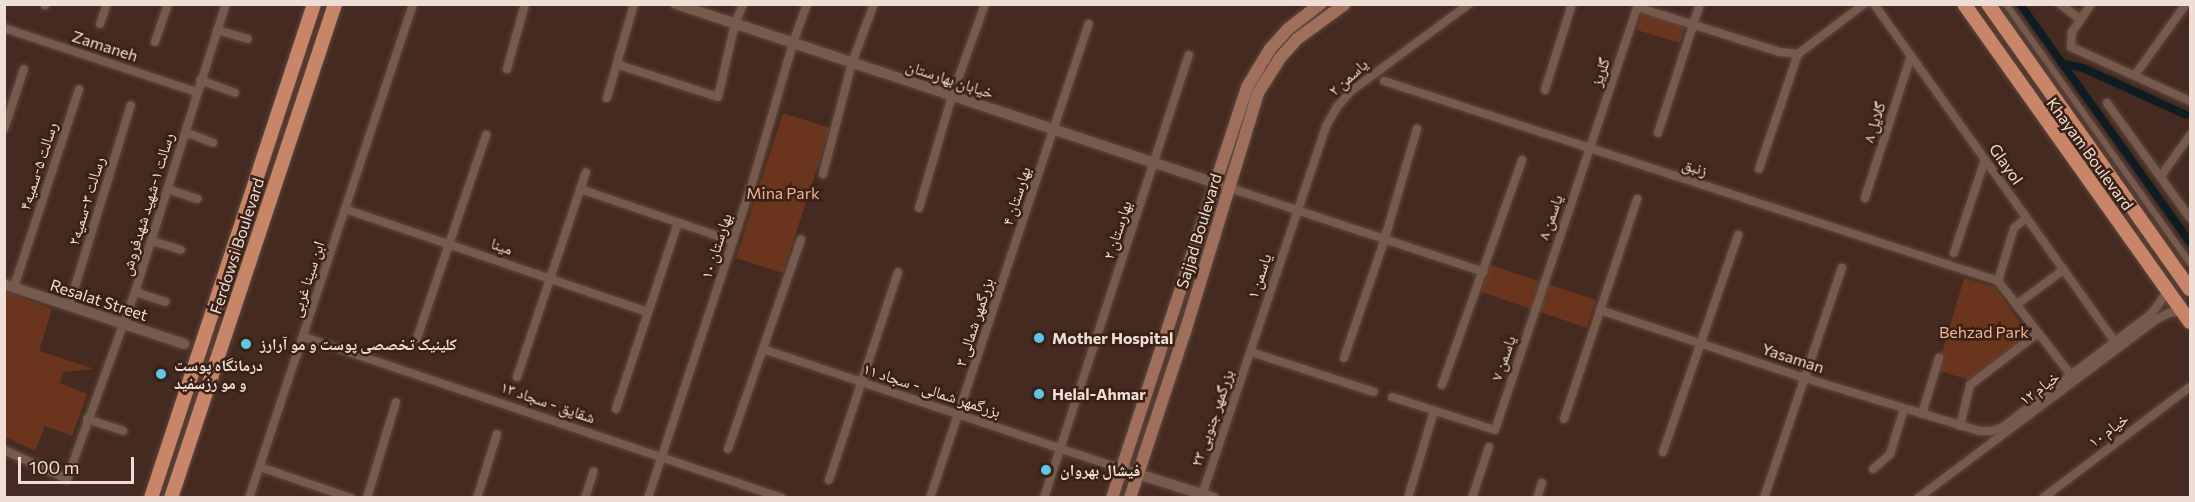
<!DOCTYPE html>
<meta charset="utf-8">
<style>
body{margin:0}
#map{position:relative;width:2195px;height:502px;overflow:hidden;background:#442a20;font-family:Commissioner,"Noto Naskh Arabic",sans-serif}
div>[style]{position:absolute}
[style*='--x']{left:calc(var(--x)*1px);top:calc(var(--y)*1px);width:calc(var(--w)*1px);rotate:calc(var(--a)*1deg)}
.green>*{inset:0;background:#6b351d}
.canal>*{height:8px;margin:-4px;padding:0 4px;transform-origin:4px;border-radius:4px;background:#0e1d22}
.roads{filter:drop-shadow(0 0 2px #5d473e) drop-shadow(0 0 2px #5d473e)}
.pedestrian>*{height:6px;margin:-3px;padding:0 3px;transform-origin:3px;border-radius:3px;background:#775a4e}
.minor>*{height:8px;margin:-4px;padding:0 4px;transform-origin:4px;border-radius:4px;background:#775a4e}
.tertiary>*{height:10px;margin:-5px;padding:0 5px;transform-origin:5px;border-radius:5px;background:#775a4e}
.secondary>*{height:12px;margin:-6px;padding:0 6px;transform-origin:6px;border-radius:6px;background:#a06f5b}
.primary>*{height:14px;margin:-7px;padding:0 7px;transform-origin:7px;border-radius:7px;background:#c88568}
.dots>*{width:16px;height:16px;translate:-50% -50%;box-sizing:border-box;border:3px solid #392116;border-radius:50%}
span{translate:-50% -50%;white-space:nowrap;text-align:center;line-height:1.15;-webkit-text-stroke:5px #392116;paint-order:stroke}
.street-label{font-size:16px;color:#efded6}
.park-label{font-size:16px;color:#f2b195}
.poi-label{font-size:16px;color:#efded6;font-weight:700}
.left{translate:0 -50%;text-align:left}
.frame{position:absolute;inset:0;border:6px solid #efded6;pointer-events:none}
.scale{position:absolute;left:18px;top:457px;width:116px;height:27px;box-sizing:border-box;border:3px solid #efded6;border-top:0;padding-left:8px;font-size:18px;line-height:21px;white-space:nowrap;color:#efded6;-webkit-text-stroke:4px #392116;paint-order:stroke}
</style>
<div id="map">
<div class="green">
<i style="clip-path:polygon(1643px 9px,1686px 23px,1680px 43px,1637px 30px)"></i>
<i style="clip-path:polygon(783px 113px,830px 128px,783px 273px,736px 258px)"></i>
<i style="clip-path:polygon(1490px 265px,1596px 300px,1587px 328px,1481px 292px)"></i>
<i style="clip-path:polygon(1964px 278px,1995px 287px,2032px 340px,1972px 381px,1937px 370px)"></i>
<i style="clip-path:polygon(5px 291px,52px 309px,39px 351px,95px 369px,63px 372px,60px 383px,87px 394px,72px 436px,45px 426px,35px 451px,5px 437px)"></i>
</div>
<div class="canal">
<i style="--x:2020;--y:4;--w:292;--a:54.5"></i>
<i style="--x:2061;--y:63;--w:23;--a:13"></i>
<i style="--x:2083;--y:68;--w:113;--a:24.5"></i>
</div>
<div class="roads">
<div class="pedestrian">
<i style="--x:2006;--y:4;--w:318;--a:54.6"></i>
</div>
<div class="minor">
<i style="--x:1874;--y:4;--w:414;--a:54.5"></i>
<i style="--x:2060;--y:4;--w:25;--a:37"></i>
<i style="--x:2091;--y:4;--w:34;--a:124"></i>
<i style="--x:2072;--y:32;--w:15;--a:94"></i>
<i style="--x:2071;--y:47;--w:131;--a:24.4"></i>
<i style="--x:45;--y:5;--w:1;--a:-90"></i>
<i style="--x:1637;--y:7;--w:150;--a:17.5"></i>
<i style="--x:1780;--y:52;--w:18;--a:6"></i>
<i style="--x:100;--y:24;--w:21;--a:-71"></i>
<i style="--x:4;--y:28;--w:202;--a:18.4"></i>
<i style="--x:217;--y:30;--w:32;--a:16"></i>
<i style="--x:155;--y:42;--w:40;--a:-71.1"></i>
<i style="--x:1798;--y:54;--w:83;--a:-37.1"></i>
<i style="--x:619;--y:65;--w:104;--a:17.9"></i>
<i style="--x:718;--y:97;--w:75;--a:-76.9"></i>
<i style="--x:735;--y:24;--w:22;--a:-68"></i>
<i style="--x:507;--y:69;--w:67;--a:-74.5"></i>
<i style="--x:2135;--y:75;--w:87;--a:-54.3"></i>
<i style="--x:200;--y:80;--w:37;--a:20"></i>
<i style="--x:1384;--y:81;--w:646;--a:18.04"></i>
<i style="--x:1998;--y:281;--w:119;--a:52.2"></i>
<i style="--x:1545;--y:90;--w:90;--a:-72.6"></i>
<i style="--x:607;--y:98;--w:98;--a:-74"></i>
<i style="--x:2107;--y:103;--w:142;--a:54.2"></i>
<i style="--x:4;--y:129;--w:63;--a:-71.6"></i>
<i style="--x:185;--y:132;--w:30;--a:21"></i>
<i style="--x:1658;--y:133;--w:136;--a:-72"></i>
<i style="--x:1759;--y:169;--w:121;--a:-71.3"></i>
<i style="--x:823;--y:174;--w:115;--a:-75.4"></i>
<i style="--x:852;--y:63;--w:63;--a:-69.6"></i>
<i style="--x:2161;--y:176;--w:50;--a:-54.7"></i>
<i style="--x:1215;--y:183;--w:283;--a:18.3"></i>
<i style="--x:167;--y:189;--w:32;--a:18"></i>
<i style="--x:580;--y:189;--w:162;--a:18.8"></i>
<i style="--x:1865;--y:198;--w:149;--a:-72.1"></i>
<i style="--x:919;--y:208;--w:117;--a:-73.6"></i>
<i style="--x:952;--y:96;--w:98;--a:-70.3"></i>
<i style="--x:345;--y:209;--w:320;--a:18.8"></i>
<i style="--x:152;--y:241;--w:30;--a:17"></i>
<i style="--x:1954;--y:253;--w:98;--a:-71.6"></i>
<i style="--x:1998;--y:281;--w:55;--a:-73.2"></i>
<i style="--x:2014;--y:228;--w:16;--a:-40"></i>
<i style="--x:14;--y:287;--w:208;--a:-71.8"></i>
<i style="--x:135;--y:292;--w:32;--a:18"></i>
<i style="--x:2016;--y:305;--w:59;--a:-36.7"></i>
<i style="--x:69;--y:306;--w:210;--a:-72.9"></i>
<i style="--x:1600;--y:310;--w:216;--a:18.4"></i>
<i style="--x:1805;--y:378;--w:182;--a:16.9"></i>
<i style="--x:1979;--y:431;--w:13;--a:0"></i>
<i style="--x:1992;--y:431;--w:12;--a:-20"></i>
<i style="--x:2003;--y:427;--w:188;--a:-37.4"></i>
<i style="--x:2152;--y:313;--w:27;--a:-54"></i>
<i style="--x:304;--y:337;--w:504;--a:18.61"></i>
<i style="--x:415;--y:344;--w:221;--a:-71.2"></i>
<i style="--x:763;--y:349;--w:379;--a:18.5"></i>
<i style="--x:1251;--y:352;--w:129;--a:18"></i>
<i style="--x:1344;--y:358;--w:124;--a:-71.1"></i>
<i style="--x:1384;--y:241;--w:117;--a:-73.6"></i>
<i style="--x:517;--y:377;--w:216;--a:-71.4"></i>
<i style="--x:1442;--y:385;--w:239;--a:-70.4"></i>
<i style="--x:1392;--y:397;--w:108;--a:17.8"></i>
<i style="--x:1495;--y:430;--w:449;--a:-71.4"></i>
<i style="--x:616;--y:409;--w:196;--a:-71.6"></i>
<i style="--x:1922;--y:414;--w:59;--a:-73.1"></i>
<i style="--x:87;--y:419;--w:38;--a:18"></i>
<i style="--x:1564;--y:419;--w:232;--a:-71.6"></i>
<i style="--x:1960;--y:426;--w:42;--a:-76.3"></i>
<i style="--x:1970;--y:385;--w:86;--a:-37.4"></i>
<i style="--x:728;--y:449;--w:222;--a:-70.8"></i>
<i style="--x:4;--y:450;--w:69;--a:24.7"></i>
<i style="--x:67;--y:479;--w:199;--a:-70"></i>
<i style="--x:135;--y:292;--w:302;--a:-72.5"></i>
<i style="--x:1663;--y:452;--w:230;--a:-70.9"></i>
<i style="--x:260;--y:467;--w:96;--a:18.8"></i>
<i style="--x:1873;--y:469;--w:23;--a:-41"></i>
<i style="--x:1890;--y:454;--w:47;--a:-72.7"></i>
<i style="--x:829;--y:480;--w:219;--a:-71.6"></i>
<i style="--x:249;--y:498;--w:521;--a:-71.63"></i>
<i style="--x:367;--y:498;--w:100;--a:-73.2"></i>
<i style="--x:477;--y:498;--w:67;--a:-72.6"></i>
<i style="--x:585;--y:498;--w:28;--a:-72"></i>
<i style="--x:648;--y:498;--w:328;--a:-71.7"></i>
<i style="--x:751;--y:187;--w:150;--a:-73.7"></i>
<i style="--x:793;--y:43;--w:41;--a:-70.3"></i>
<i style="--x:930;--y:498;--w:500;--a:-71.5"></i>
<i style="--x:1044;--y:498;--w:466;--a:-71.9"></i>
<i style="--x:1201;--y:498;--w:392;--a:-71.4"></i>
<i style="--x:1326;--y:126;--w:22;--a:-60"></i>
<i style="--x:1337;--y:107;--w:21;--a:-49"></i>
<i style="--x:1351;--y:91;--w:147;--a:-36.4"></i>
<i style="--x:1408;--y:498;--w:91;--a:-73.4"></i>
<i style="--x:1472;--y:498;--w:54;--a:-71.6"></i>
<i style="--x:1537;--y:498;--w:16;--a:-72"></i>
<i style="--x:1764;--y:498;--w:243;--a:-71.3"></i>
<i style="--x:1918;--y:498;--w:299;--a:-36.8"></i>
<i style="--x:2157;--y:319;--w:13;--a:-27"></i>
<i style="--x:2169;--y:313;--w:13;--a:-9"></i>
<i style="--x:2043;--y:498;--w:184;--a:-37.1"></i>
</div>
<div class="tertiary">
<i style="--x:676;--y:4;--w:568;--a:18.37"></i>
<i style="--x:4;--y:284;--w:190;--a:18.4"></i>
<i style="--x:1122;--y:469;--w:96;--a:17.5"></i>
</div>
<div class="secondary">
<i style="--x:1112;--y:498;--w:433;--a:-71.8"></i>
<i style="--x:1247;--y:87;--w:44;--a:-58.8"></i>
<i style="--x:1270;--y:49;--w:27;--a:-48"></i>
<i style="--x:1288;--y:29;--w:41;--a:-38"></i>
<i style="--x:1130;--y:498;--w:175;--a:-71.7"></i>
<i style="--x:1185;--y:332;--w:250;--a:-73"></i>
<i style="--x:1258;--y:93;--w:41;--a:-57.8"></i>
<i style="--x:1280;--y:58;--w:25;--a:-48"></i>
<i style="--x:1297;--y:39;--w:59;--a:-36.1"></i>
</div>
<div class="primary">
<i style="--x:1964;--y:4;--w:390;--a:54.6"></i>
<i style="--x:1988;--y:4;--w:349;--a:54.7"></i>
<i style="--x:151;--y:498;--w:520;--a:-71.74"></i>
<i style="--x:171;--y:498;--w:521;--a:-71.63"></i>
</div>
</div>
<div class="dots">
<i style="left:1039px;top:338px;background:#5cc7e8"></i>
<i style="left:246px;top:344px;background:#5cc7e8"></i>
<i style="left:161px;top:374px;background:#5cc7e8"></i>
<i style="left:1039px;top:394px;background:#5cc7e8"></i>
<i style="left:1046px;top:470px;background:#5cc7e8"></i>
</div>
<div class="street-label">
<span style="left:105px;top:46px;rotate:18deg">Zamaneh</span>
<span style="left:1600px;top:72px;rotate:-71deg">گلریز</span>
<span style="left:1348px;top:77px;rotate:-42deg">یاسمن ۲</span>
<span style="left:950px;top:79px;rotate:18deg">خیابان بهارستان</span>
<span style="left:1874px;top:122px;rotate:-72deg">گلایل ۸</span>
<span style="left:2090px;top:154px;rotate:54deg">Khayam Boulevard</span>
<span style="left:2006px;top:164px;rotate:55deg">Glayol</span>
<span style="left:38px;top:166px;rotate:-72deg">رسالت ۵-سمیه۴</span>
<span style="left:1695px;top:167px;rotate:18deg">زنبق</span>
<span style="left:1016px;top:196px;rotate:-72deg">بهارستان ۴</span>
<span style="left:86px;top:201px;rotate:-73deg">رسالت ۳-سمیه۲</span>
<span style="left:147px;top:204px;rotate:-73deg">رسالت ۱-شهید شهدفروش</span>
<span style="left:1550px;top:217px;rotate:-71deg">یاسمن ۸</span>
<span style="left:1117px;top:230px;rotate:-72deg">بهارستان ۲</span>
<span style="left:1199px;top:231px;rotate:-73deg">Sajjad Boulevard</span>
<span style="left:237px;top:246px;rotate:-72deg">Ferdowsi Boulevard</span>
<span style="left:502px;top:246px;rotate:19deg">مینا</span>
<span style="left:716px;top:246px;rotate:-72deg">بهارستان ۱۰</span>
<span style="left:1259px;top:276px;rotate:-72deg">یاسمن ۱</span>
<span style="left:307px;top:279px;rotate:-72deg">ابن سینا غربی</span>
<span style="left:99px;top:300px;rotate:18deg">Resalat Street</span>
<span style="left:974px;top:322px;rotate:-72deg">بزرگمهر شمالی ۳</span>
<span style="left:1503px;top:358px;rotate:-71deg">یاسمن ۷</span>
<span style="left:1793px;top:358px;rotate:18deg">Yasaman</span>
<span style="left:2039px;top:388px;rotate:-37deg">خیام ۱۲</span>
<span style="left:932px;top:390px;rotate:18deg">بزرگمهر شمالی - سجاد ۱۱</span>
<span style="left:548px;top:402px;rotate:19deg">شقایق - سجاد ۱۳</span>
<span style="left:1212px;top:418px;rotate:-71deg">بزرگمهر جنوبی ۲۳</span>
<span style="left:2108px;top:430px;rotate:-37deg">خیام ۱۰</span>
</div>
<div class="park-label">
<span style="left:783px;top:193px">Mina Park</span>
<span style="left:1984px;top:332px">Behzad Park</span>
</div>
<div class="poi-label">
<span class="left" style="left:1052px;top:338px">Mother Hospital</span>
<span class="left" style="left:260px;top:344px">کلینیک تخصصی پوست و مو آرارز</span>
<span class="left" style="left:174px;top:374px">درمانگاه پوست<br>و مو رزسفید</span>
<span class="left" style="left:1052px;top:394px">Helal-Ahmar</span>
<span class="left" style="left:1060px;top:470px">فیشال بهروان</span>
</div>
<div class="frame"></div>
<div class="scale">100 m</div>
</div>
